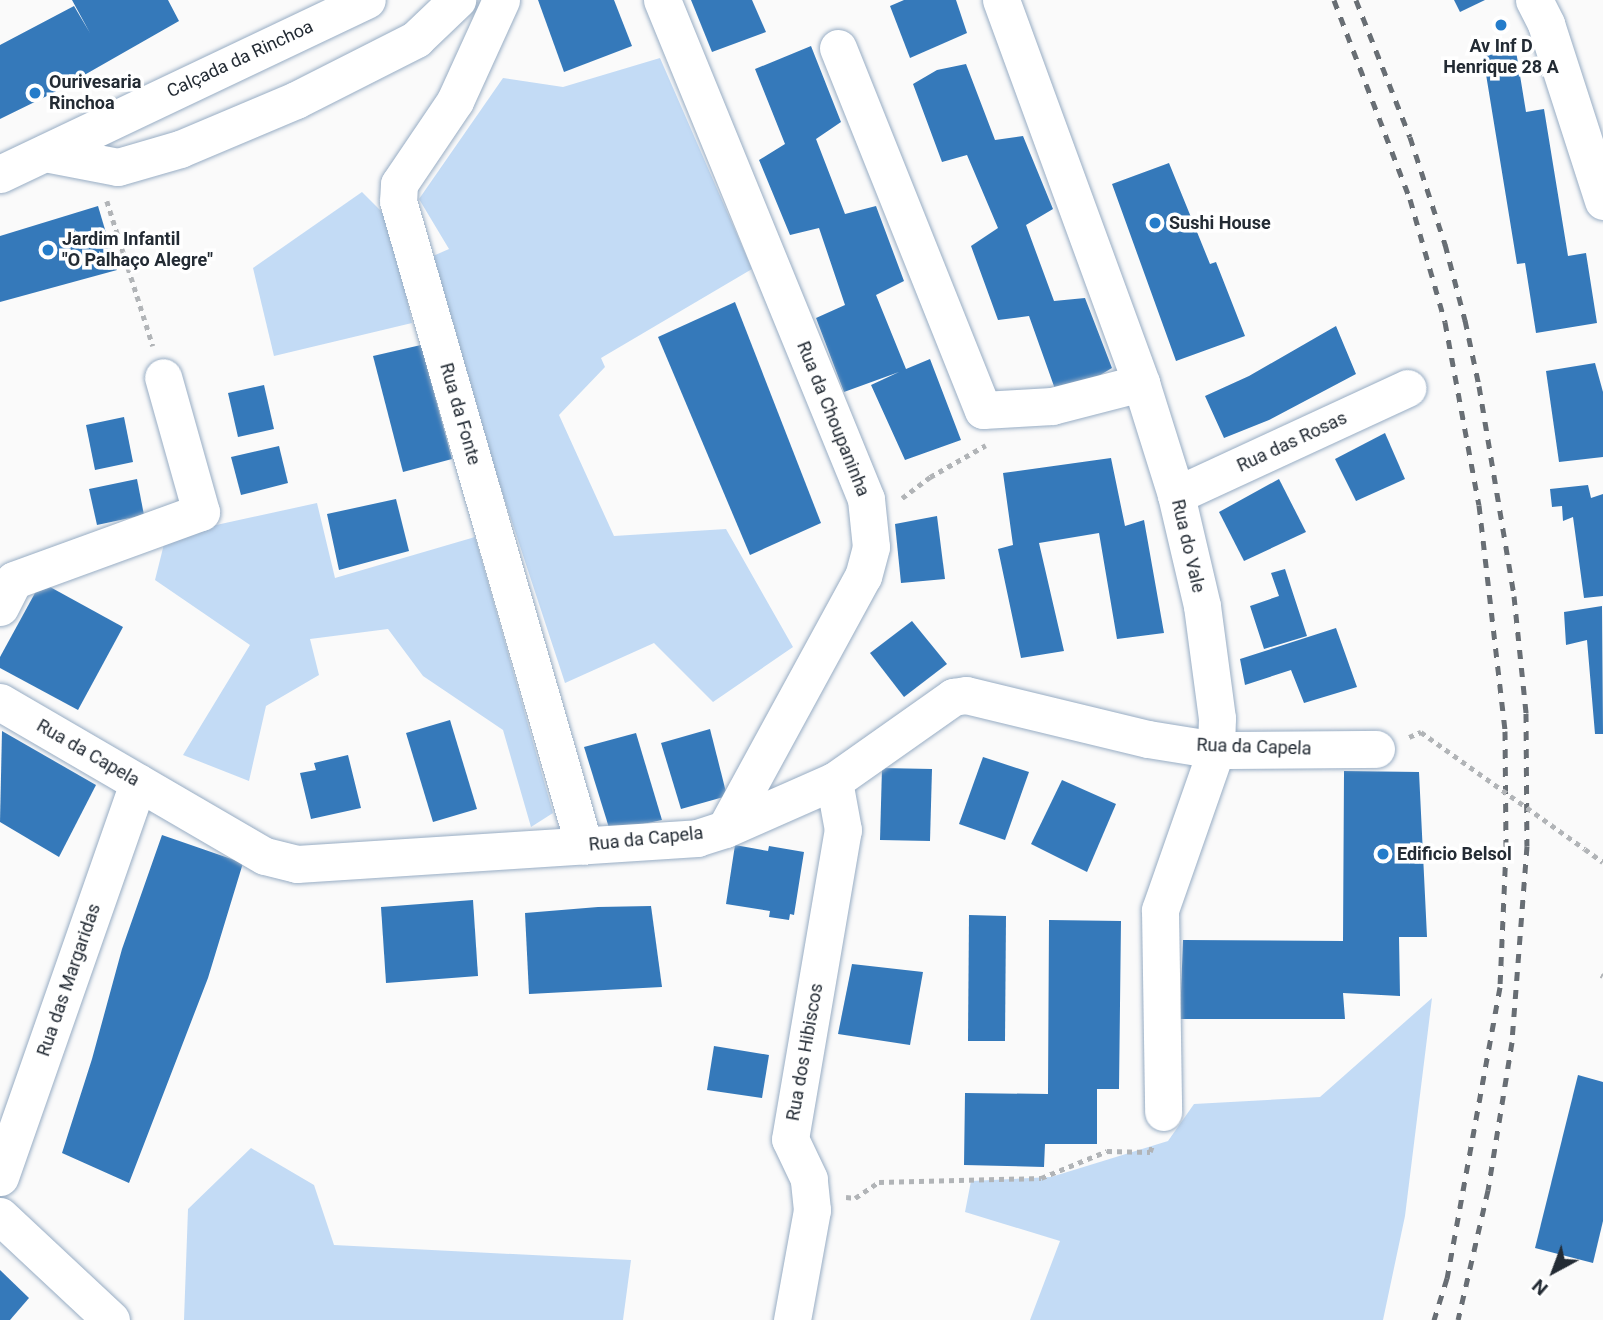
<!DOCTYPE html>
<meta charset="utf-8">
<style>
body{margin:0}
#map{position:relative;width:1603px;height:1320px;overflow:hidden;background:#fafafa;font-family:Roboto,sans-serif}
div>[style]{position:absolute}
[style*='--x']{left:calc(var(--x)*1px);top:calc(var(--y)*1px);width:calc(var(--w)*1px);rotate:calc(var(--a)*1deg)}
.green>*{inset:0;background:#c3dbf5}
.building>*{inset:0;background:#3579ba}
.path>*{height:4.5px;margin-top:-2.25px;transform-origin:0;background:repeating-linear-gradient(90deg,#b1b4b7 0 5px,transparent 0 10px)}
.roads{filter:drop-shadow(0 0 2px #98adc4) drop-shadow(0 0 2px #98adc4)}
.minor>*{height:37px;margin:-18.5px;padding:0 18.5px;transform-origin:18.5px;border-radius:18.5px;background:#fff}
.rail>*{height:5px;margin-top:-2.5px;transform-origin:0;background:repeating-linear-gradient(90deg,#686e74 0 9px,transparent 0 18px)}
.path-bridge>*{height:4.5px;margin-top:-2.25px;transform-origin:0;background:repeating-linear-gradient(90deg,#b1b4b7 0 5px,transparent 0 10px)}
.dots>*{width:19px;height:19px;translate:-50% -50%;box-sizing:border-box;border:4px solid #fff;border-radius:50%}
span{translate:-50% -50%;white-space:nowrap;text-align:center;line-height:1.15;-webkit-text-stroke:7px #fff;paint-order:stroke}
.poi-label{font-size:18px;color:#232b34;font-weight:700}
.left{translate:0 -50%;text-align:left}
.street-label{font-size:18px;color:#232b34}
.north{position:absolute;left:1519px;top:1236px;width:70px;height:70px;-webkit-text-stroke:5px #fff;paint-order:stroke;rotate:221deg;font-size:19px;font-weight:700;line-height:28px;text-align:center;color:#232b34}
.north::after{content:'';display:block;margin:auto;width:24px;height:32px;background:#232b34;clip-path:polygon(50% 0,100% 100%,50% 72%,0 100%)}
</style>
<div id="map">
<div class="green">
<i style="clip-path:polygon(660px 58px,752px 269px,601px 358px,605px 367px,559px 415px,614px 536px,726px 529px,793px 647px,713px 702px,654px 643px,565px 683px,488px 449px,433px 256px,449px 249px,419px 199px,503px 78px,563px 87px)"></i>
<i style="clip-path:polygon(362px 192px,390px 220px,412px 323px,274px 356px,253px 268px)"></i>
<i style="clip-path:polygon(317px 503px,335px 578px,475px 537px,553px 813px,531px 827px,503px 730px,423px 676px,388px 629px,310px 639px,319px 675px,266px 706px,249px 781px,183px 755px,250px 645px,155px 580px,166px 536px)"></i>
<i style="clip-path:polygon(1432px 998px,1405px 1216px,1383px 1320px,1030px 1320px,1060px 1241px,965px 1212px,971px 1181px,1051px 1177px,1168px 1141px,1194px 1104px,1320px 1097px)"></i>
<i style="clip-path:polygon(251px 1148px,314px 1185px,334px 1245px,631px 1260px,623px 1320px,184px 1320px,188px 1209px)"></i>
</div>
<div class="building">
<i style="clip-path:polygon(72px 0,168px 0,179px 21px,51px 94px,0 119px,0 45px,74px 6px,90px 33px)"></i>
<i style="clip-path:polygon(538px 0,614px 0,632px 46px,564px 72px)"></i>
<i style="clip-path:polygon(691px 0,752px 0,766px 32px,712px 52px)"></i>
<i style="clip-path:polygon(904px 0,956px 0,967px 33px,910px 58px,890px 6px)"></i>
<i style="clip-path:polygon(1454px 0,1485px 0,1460px 12px)"></i>
<i style="clip-path:polygon(811px 46px,841px 122px,816px 139px,845px 214px,876px 206px,904px 281px,876px 295px,906px 369px,930px 359px,961px 440px,905px 460px,871px 385px,899px 372px,844px 392px,816px 318px,845px 305px,819px 228px,790px 235px,759px 160px,785px 144px,755px 69px)"></i>
<i style="clip-path:polygon(1516px 51px,1526px 112px,1544px 109px,1568px 256px,1586px 253px,1597px 323px,1536px 333px,1525px 263px,1517px 264px,1483px 56px)"></i>
<i style="clip-path:polygon(966px 64px,995px 140px,1023px 136px,1053px 209px,1026px 225px,1054px 301px,1085px 298px,1112px 368px,1085px 384px,1055px 389px,1029px 316px,998px 320px,971px 246px,998px 228px,967px 155px,942px 162px,913px 84px,937px 70px)"></i>
<i style="clip-path:polygon(1169px 163px,1210px 264px,1216px 262px,1245px 336px,1176px 361px,1112px 184px)"></i>
<i style="clip-path:polygon(98px 206px,117px 270px,0 302px,0 236px)"></i>
<i style="clip-path:polygon(735px 302px,821px 523px,750px 555px,658px 337px)"></i>
<i style="clip-path:polygon(1336px 326px,1356px 374px,1269px 420px,1224px 438px,1205px 396px,1249px 376px)"></i>
<i style="clip-path:polygon(421px 345px,452px 459px,403px 472px,373px 356px)"></i>
<i style="clip-path:polygon(1595px 363px,1603px 392px,1603px 457px,1559px 462px,1546px 371px)"></i>
<i style="clip-path:polygon(264px 385px,274px 429px,238px 437px,228px 393px)"></i>
<i style="clip-path:polygon(124px 417px,133px 462px,95px 470px,86px 425px)"></i>
<i style="clip-path:polygon(1385px 433px,1405px 479px,1356px 501px,1335px 459px)"></i>
<i style="clip-path:polygon(279px 446px,288px 483px,241px 495px,231px 457px)"></i>
<i style="clip-path:polygon(1111px 458px,1125px 526px,1144px 520px,1164px 633px,1117px 639px,1099px 533px,1039px 543px,1064px 651px,1021px 658px,998px 549px,1013px 545px,1003px 473px)"></i>
<i style="clip-path:polygon(137px 479px,144px 515px,97px 525px,89px 489px)"></i>
<i style="clip-path:polygon(1279px 479px,1306px 532px,1244px 561px,1219px 512px)"></i>
<i style="clip-path:polygon(1588px 485px,1591px 498px,1603px 494px,1603px 596px,1584px 598px,1573px 517px,1563px 521px,1562px 506px,1552px 507px,1550px 489px)"></i>
<i style="clip-path:polygon(396px 499px,409px 551px,339px 570px,327px 514px)"></i>
<i style="clip-path:polygon(937px 516px,945px 579px,901px 583px,895px 524px)"></i>
<i style="clip-path:polygon(1285px 569px,1307px 636px,1264px 649px,1250px 606px,1279px 596px,1271px 573px)"></i>
<i style="clip-path:polygon(41px 582px,123px 627px,78px 710px,0 668px,0 657px)"></i>
<i style="clip-path:polygon(1602px 606px,1603px 734px,1595px 734px,1587px 640px,1566px 645px,1564px 612px)"></i>
<i style="clip-path:polygon(912px 621px,947px 664px,904px 697px,870px 653px)"></i>
<i style="clip-path:polygon(1336px 628px,1357px 687px,1304px 703px,1291px 670px,1245px 685px,1240px 659px)"></i>
<i style="clip-path:polygon(450px 720px,477px 809px,433px 822px,406px 733px)"></i>
<i style="clip-path:polygon(710px 729px,727px 796px,681px 809px,661px 743px)"></i>
<i style="clip-path:polygon(2px 731px,96px 785px,59px 857px,0 822px)"></i>
<i style="clip-path:polygon(636px 733px,662px 820px,610px 831px,584px 747px)"></i>
<i style="clip-path:polygon(348px 755px,361px 808px,311px 819px,300px 773px,316px 770px,314px 763px)"></i>
<i style="clip-path:polygon(983px 757px,1029px 772px,1005px 840px,959px 824px)"></i>
<i style="clip-path:polygon(882px 768px,932px 769px,930px 841px,880px 840px)"></i>
<i style="clip-path:polygon(1344px 771px,1419px 772px,1427px 937px,1399px 937px,1400px 996px,1343px 993px,1345px 1019px,1180px 1019px,1183px 940px,1343px 941px)"></i>
<i style="clip-path:polygon(1062px 780px,1116px 804px,1087px 872px,1031px 844px)"></i>
<i style="clip-path:polygon(162px 835px,243px 863px,208px 978px,129px 1183px,62px 1153px,92px 1059px,122px 949px)"></i>
<i style="clip-path:polygon(735px 845px,768px 851px,769px 846px,804px 852px,794px 915px,790px 914px,789px 920px,769px 917px,770px 911px,726px 904px)"></i>
<i style="clip-path:polygon(473px 900px,478px 976px,386px 983px,381px 907px)"></i>
<i style="clip-path:polygon(651px 906px,662px 987px,529px 994px,525px 913px,598px 907px)"></i>
<i style="clip-path:polygon(969px 915px,1006px 916px,1005px 1041px,968px 1041px)"></i>
<i style="clip-path:polygon(1049px 920px,1121px 921px,1119px 1089px,1097px 1089px,1097px 1144px,1045px 1144px,1044px 1167px,964px 1165px,965px 1093px,1048px 1094px)"></i>
<i style="clip-path:polygon(852px 964px,923px 972px,910px 1045px,838px 1034px)"></i>
<i style="clip-path:polygon(714px 1046px,769px 1055px,762px 1098px,707px 1090px)"></i>
<i style="clip-path:polygon(1578px 1075px,1603px 1082px,1603px 1221px,1593px 1263px,1535px 1248px)"></i>
<i style="clip-path:polygon(0 1270px,29px 1298px,10px 1320px,0 1320px)"></i>
</div>
<div class="path">
<i style="--x:107;--y:201;--w:152;--a:72.4"></i>
<i style="--x:902;--y:498;--w:35;--a:-37"></i>
<i style="--x:930;--y:477;--w:64;--a:-29.7"></i>
<i style="--x:1409;--y:737;--w:13;--a:-23"></i>
<i style="--x:1585;--y:849;--w:22;--a:36"></i>
<i style="--x:1601;--y:975;--w:2;--a:27"></i>
<i style="--x:846;--y:1197;--w:9;--a:6"></i>
<i style="--x:855;--y:1198;--w:29;--a:-34"></i>
<i style="--x:879;--y:1182;--w:162;--a:-1.4"></i>
<i style="--x:1041;--y:1178;--w:71;--a:-22.2"></i>
<i style="--x:1107;--y:1151;--w:43;--a:1.3"></i>
<i style="--x:1150;--y:1152;--w:9;--a:-72"></i>
</div>
<div class="roads">
<div class="minor">
<i style="--x:501;--y:0;--w:111;--a:114.5"></i>
<i style="--x:455;--y:101;--w:100;--a:124"></i>
<i style="--x:399;--y:184;--w:17;--a:93"></i>
<i style="--x:398;--y:201;--w:671;--a:73.91"></i>
<i style="--x:662;--y:0;--w:539;--a:67.76"></i>
<i style="--x:866;--y:499;--w:48;--a:84.1"></i>
<i style="--x:871;--y:547;--w:30;--a:105"></i>
<i style="--x:863;--y:576;--w:288;--a:118.6"></i>
<i style="--x:1001;--y:0;--w:408;--a:69.9"></i>
<i style="--x:1141;--y:383;--w:117;--a:72.6"></i>
<i style="--x:1176;--y:495;--w:114;--a:76.8"></i>
<i style="--x:1202;--y:606;--w:113;--a:82.4"></i>
<i style="--x:1217;--y:718;--w:32;--a:92"></i>
<i style="--x:1216;--y:750;--w:170;--a:109.3"></i>
<i style="--x:1160;--y:910;--w:202;--a:89.1"></i>
<i style="--x:1534;--y:0;--w:27;--a:63"></i>
<i style="--x:1546;--y:24;--w:186;--a:72.1"></i>
<i style="--x:838;--y:48;--w:390;--a:68.2"></i>
<i style="--x:983;--y:410;--w:69;--a:-3.3"></i>
<i style="--x:1052;--y:406;--w:92;--a:-14.5"></i>
<i style="--x:45;--y:153;--w:74;--a:10.9"></i>
<i style="--x:118;--y:167;--w:65;--a:-16.2"></i>
<i style="--x:180;--y:149;--w:126;--a:-22.9"></i>
<i style="--x:296;--y:100;--w:135;--a:-26.9"></i>
<i style="--x:416;--y:39;--w:57;--a:-43.6"></i>
<i style="--x:0;--y:174;--w:406;--a:-25.4"></i>
<i style="--x:1176;--y:495;--w:255;--a:-24.8"></i>
<i style="--x:0;--y:607;--w:30;--a:-63"></i>
<i style="--x:14;--y:580;--w:199;--a:-20"></i>
<i style="--x:201;--y:512;--w:140;--a:-105.7"></i>
<i style="--x:0;--y:702;--w:306;--a:30.2"></i>
<i style="--x:265;--y:856;--w:33;--a:14"></i>
<i style="--x:297;--y:864;--w:401;--a:-3.7"></i>
<i style="--x:697;--y:838;--w:29;--a:-18"></i>
<i style="--x:725;--y:829;--w:119;--a:-23.8"></i>
<i style="--x:834;--y:781;--w:146;--a:-35.2"></i>
<i style="--x:953;--y:697;--w:13;--a:-9"></i>
<i style="--x:966;--y:695;--w:187;--a:13.6"></i>
<i style="--x:1148;--y:739;--w:69;--a:9.2"></i>
<i style="--x:1216;--y:750;--w:160;--a:-0.4"></i>
<i style="--x:0;--y:1177;--w:418;--a:-70.7"></i>
<i style="--x:0;--y:1216;--w:152;--a:43.1"></i>
<i style="--x:792;--y:1320;--w:112;--a:-79.7"></i>
<i style="--x:812;--y:1210;--w:31;--a:-96"></i>
<i style="--x:809;--y:1179;--w:44;--a:-115.4"></i>
<i style="--x:790;--y:1139;--w:314;--a:-80.3"></i>
<i style="--x:843;--y:830;--w:50;--a:-100.4"></i>
</div>
</div>
<div class="rail">
<i style="--x:1334;--y:0;--w:213;--a:69.1"></i>
<i style="--x:1410;--y:199;--w:128;--a:74.1"></i>
<i style="--x:1445;--y:322;--w:186;--a:79.5"></i>
<i style="--x:1479;--y:505;--w:227;--a:83.4"></i>
<i style="--x:1505;--y:731;--w:118;--a:89.5"></i>
<i style="--x:1506;--y:849;--w:138;--a:92.5"></i>
<i style="--x:1500;--y:987;--w:296;--a:100.3"></i>
<i style="--x:1447;--y:1278;--w:44;--a:107.2"></i>
<i style="--x:1356;--y:0;--w:147;--a:68.5"></i>
<i style="--x:1410;--y:137;--w:113;--a:71.9"></i>
<i style="--x:1445;--y:244;--w:79;--a:75.3"></i>
<i style="--x:1465;--y:320;--w:67;--a:78"></i>
<i style="--x:1479;--y:386;--w:213;--a:80.5"></i>
<i style="--x:1514;--y:596;--w:118;--a:84.1"></i>
<i style="--x:1526;--y:713;--w:133;--a:89.6"></i>
<i style="--x:1527;--y:846;--w:197;--a:94.4"></i>
<i style="--x:1512;--y:1042;--w:150;--a:99.2"></i>
<i style="--x:1488;--y:1190;--w:133;--a:103"></i>
</div>
<div class="path-bridge">
<i style="--x:1421;--y:732;--w:201;--a:35.5"></i>
</div>
<div class="dots">
<i style="left:1501px;top:25px;background:#247cca"></i>
<i style="left:35px;top:93px;background:#247cca"></i>
<i style="left:1155px;top:223px;background:#247cca"></i>
<i style="left:48px;top:250px;background:#247cca"></i>
<i style="left:1383px;top:854px;background:#247cca"></i>
</div>
<div class="poi-label">
<span style="left:1501px;top:57px">Av Inf D<br>Henrique 28 A</span>
<span class="left" style="left:49px;top:93px">Ourivesaria<br>Rinchoa</span>
<span class="left" style="left:1169px;top:223px">Sushi House</span>
<span class="left" style="left:62px;top:250px">Jardim Infantil<br>"O Palhaço Alegre"</span>
<span class="left" style="left:1397px;top:854px">Edificio Belsol</span>
</div>
<div class="street-label">
<span style="left:240px;top:59px;rotate:-25deg">Calçada da Rinchoa</span>
<span style="left:460px;top:414px;rotate:74deg">Rua da Fonte</span>
<span style="left:833px;top:419px;rotate:68deg">Rua da Choupaninha</span>
<span style="left:1292px;top:442px;rotate:-25deg">Rua das Rosas</span>
<span style="left:1188px;top:546px;rotate:77deg">Rua do Vale</span>
<span style="left:1254px;top:747px;rotate:2deg">Rua da Capela</span>
<span style="left:88px;top:753px;rotate:30deg">Rua da Capela</span>
<span style="left:646px;top:839px;rotate:-6deg">Rua da Capela</span>
<span style="left:69px;top:980px;rotate:-71deg">Rua das Margaridas</span>
<span style="left:805px;top:1052px;rotate:-80deg">Rua dos Hibiscos</span>
</div>
<div class="north">N</div>
</div>
